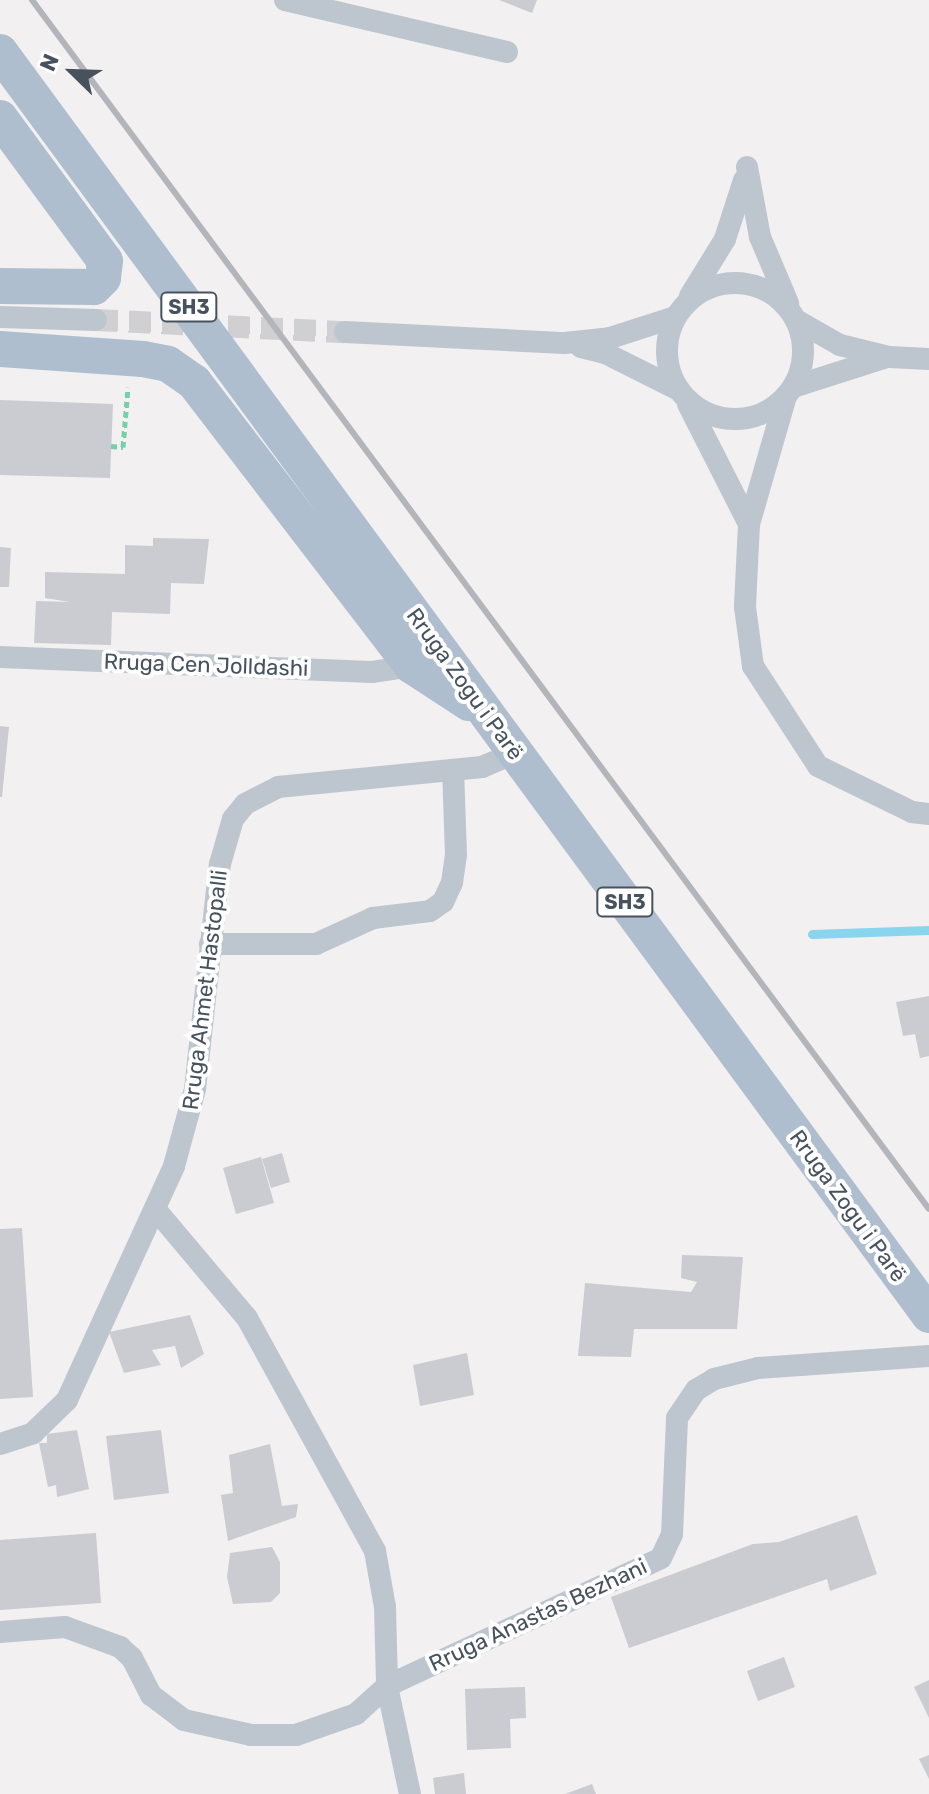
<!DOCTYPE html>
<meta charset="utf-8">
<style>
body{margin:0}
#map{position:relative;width:929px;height:1794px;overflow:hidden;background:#f2f0f0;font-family:Rubik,sans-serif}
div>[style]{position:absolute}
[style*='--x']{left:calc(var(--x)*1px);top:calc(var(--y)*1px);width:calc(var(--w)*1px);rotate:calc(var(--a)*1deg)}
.stream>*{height:9px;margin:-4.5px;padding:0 4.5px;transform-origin:4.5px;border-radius:4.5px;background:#8ad5ee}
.building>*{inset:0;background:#caccd2}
.street-tunnel>*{height:22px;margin-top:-11px;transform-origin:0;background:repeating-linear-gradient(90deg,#d0d0d3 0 22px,transparent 0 33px)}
.path>*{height:5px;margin-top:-2.5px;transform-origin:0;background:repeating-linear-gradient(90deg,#75cfa7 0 6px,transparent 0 10px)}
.street>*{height:22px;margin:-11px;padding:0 11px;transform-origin:11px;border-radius:11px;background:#bdc6cf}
.street>.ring{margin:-11px;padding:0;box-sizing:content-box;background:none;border:22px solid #bdc6cf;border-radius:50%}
.primary>*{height:36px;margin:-18px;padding:0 18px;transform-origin:18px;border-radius:18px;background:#afbecf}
.rail>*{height:6px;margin:-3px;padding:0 3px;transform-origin:3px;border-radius:3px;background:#b2b5ba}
span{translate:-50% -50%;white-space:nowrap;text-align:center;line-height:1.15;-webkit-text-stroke:8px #fff;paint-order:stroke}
.shield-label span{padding:2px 6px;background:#fff;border:2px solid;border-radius:6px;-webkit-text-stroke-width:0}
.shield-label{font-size:20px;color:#47525e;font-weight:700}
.street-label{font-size:22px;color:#47525e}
.north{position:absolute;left:32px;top:32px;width:80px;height:80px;-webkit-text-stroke:6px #fff;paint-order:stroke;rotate:293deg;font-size:22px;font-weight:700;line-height:32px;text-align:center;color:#47525e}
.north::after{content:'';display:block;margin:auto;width:28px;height:36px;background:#47525e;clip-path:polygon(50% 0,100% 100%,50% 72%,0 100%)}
</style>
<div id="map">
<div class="stream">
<i style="--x:812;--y:934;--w:117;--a:-2"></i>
</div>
<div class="building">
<i style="clip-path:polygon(499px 0,537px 0,532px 13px)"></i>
<i style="clip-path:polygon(0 400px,113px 404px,110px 478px,0 475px)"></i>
<i style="clip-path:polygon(153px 538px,209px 539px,204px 584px,171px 583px,170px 614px,112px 612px,111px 645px,34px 643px,36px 601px,70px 602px,45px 598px,45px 572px,125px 574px,125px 545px,153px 546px)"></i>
<i style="clip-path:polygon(0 547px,11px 548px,9px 587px,0 587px)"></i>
<i style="clip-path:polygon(0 726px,9px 727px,2px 797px,0 797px)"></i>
<i style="clip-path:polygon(929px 996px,929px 1056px,920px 1058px,915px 1034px,903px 1036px,896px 1002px)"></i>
<i style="clip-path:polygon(282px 1153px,290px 1182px,271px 1188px,262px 1159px)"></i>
<i style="clip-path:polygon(261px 1157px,274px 1203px,236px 1214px,223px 1168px)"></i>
<i style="clip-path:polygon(22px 1228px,33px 1397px,0 1399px,0 1229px)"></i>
<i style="clip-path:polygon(682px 1255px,743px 1257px,737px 1329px,634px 1329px,631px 1357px,578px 1356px,585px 1283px,691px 1292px,697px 1282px,681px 1278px)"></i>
<i style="clip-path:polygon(190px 1315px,204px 1354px,181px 1368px,175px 1346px,152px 1350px,161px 1365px,124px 1373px,109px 1332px)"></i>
<i style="clip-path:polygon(467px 1353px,474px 1395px,420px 1406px,413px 1365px)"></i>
<i style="clip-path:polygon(77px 1430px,89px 1489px,57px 1497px,56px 1485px,48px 1487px,39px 1443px,47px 1443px,47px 1434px)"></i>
<i style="clip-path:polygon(161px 1430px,169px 1493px,114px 1500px,106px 1436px)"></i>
<i style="clip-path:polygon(270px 1444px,282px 1506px,298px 1504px,296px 1517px,228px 1541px,221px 1495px,233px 1493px,229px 1455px)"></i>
<i style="clip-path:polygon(857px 1515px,877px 1574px,830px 1591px,827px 1579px,629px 1648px,611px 1597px,753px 1544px,779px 1542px)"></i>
<i style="clip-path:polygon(96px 1533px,101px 1603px,0 1610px,0 1540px)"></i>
<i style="clip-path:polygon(272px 1547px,280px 1562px,280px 1593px,271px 1602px,233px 1604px,227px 1577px,230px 1553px)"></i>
<i style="clip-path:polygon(784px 1657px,795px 1687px,758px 1701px,747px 1671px)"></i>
<i style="clip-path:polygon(929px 1680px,929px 1718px,914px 1687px)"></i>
<i style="clip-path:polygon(525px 1687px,526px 1718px,510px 1719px,511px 1748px,467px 1750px,465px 1689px)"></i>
<i style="clip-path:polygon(929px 1755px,929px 1779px,919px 1759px)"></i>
<i style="clip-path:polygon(464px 1773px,466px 1794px,435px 1794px,433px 1778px)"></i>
<i style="clip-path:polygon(592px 1784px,596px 1794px,565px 1794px)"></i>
</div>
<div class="street-tunnel">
<i style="--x:96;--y:320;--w:249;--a:2.8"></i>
</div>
<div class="path">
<i style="--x:111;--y:446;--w:12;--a:5"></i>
<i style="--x:123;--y:447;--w:60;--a:-85.2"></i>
</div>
<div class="street">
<i style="--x:285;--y:0;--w:228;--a:13.2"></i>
<i style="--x:747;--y:167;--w:71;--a:79.5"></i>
<i style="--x:760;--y:237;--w:72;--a:67"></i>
<i class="ring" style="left:667px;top:283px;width:114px;height:114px"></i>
<i style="--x:690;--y:296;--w:67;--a:-58.4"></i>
<i style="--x:725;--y:239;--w:62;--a:-72.1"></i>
<i style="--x:0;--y:317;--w:96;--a:1.8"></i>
<i style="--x:796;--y:320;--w:51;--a:29.6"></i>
<i style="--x:840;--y:345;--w:50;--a:13.8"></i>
<i style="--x:889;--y:357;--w:40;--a:2.9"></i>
<i style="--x:345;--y:332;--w:220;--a:2.9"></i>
<i style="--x:565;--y:343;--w:45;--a:-6.3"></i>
<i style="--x:610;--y:338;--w:68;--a:-17.9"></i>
<i style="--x:581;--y:347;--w:25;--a:14"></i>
<i style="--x:605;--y:353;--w:83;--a:26.6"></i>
<i style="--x:793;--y:387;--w:96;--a:-17.7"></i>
<i style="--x:786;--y:396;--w:133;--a:106.1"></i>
<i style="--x:749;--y:524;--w:83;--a:92.8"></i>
<i style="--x:745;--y:607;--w:60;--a:82.3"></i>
<i style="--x:753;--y:666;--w:119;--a:57"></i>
<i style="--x:818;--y:766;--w:105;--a:26.1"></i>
<i style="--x:912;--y:812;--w:17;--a:7"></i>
<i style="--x:688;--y:404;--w:135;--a:63.1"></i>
<i style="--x:0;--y:657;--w:372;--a:2.3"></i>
<i style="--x:372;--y:672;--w:40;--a:-8.5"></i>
<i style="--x:210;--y:944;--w:106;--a:0"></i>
<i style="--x:316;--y:944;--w:63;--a:-24.5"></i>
<i style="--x:373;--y:918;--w:57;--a:-7"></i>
<i style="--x:430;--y:911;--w:16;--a:-35"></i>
<i style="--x:443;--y:902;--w:21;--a:-65"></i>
<i style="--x:452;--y:883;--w:28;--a:-82"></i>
<i style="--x:456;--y:855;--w:85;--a:-92"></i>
<i style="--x:156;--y:1210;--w:141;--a:49.9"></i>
<i style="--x:247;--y:1318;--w:266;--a:61.2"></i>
<i style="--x:375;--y:1551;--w:57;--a:79.9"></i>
<i style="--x:385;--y:1607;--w:79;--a:88.5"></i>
<i style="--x:387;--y:1686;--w:110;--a:78"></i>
<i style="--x:0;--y:1444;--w:35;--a:-18"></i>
<i style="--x:33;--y:1433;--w:47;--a:-44.1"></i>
<i style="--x:67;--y:1400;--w:257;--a:-65.4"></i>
<i style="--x:174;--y:1166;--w:80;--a:-74.7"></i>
<i style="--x:195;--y:1089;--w:226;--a:-83.7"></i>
<i style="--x:220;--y:864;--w:47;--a:-73.9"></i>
<i style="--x:233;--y:819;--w:19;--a:-51"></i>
<i style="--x:245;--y:804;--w:37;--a:-27"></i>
<i style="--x:278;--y:787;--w:205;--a:-5.6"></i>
<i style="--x:482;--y:767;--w:36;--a:-23"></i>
<i style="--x:0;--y:1632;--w:65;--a:-4.4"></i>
<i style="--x:65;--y:1627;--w:59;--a:20"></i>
<i style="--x:120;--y:1647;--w:16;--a:43"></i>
<i style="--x:132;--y:1658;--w:42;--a:62.8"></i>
<i style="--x:151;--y:1695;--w:41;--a:37.1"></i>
<i style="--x:184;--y:1720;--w:69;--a:12.6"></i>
<i style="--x:251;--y:1735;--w:45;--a:0"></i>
<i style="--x:296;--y:1735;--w:64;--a:-19.3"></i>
<i style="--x:356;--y:1714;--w:42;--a:-42.1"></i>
<i style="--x:387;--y:1686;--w:302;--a:-25"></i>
<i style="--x:661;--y:1558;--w:26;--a:-65"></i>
<i style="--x:672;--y:1534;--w:116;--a:-87.5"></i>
<i style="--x:677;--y:1418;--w:34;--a:-56"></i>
<i style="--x:696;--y:1390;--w:21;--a:-31"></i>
<i style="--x:714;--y:1379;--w:45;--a:-14"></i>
<i style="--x:758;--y:1368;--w:171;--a:-4"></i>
</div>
<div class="primary">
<i style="--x:0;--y:52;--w:1568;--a:53.66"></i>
<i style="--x:0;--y:118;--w:177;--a:53.7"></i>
<i style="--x:105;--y:261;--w:17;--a:97"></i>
<i style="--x:103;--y:278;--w:13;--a:135"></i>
<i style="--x:94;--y:287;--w:94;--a:-179.4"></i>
<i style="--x:0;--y:349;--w:143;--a:4"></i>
<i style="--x:143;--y:359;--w:25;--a:11"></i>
<i style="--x:168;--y:364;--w:32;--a:35"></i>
<i style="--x:194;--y:382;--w:358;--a:52.5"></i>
<i style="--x:412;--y:666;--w:68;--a:33"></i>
</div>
<div class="rail">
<i style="--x:32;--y:0;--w:1505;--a:53.43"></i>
</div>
<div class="shield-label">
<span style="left:189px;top:307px">SH3</span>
<span style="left:625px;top:902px">SH3</span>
</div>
<div class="street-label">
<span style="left:206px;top:665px;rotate:2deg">Rruga Cen Jolldashi</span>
<span style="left:465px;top:684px;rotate:54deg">Rruga Zogu i Parë</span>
<span style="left:205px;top:990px;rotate:-83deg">Rruga Ahmet Hastopalli</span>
<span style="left:848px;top:1206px;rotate:54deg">Rruga Zogu i Parë</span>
<span style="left:538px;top:1615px;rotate:-25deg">Rruga Anastas Bezhani</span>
</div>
<div class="north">N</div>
</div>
